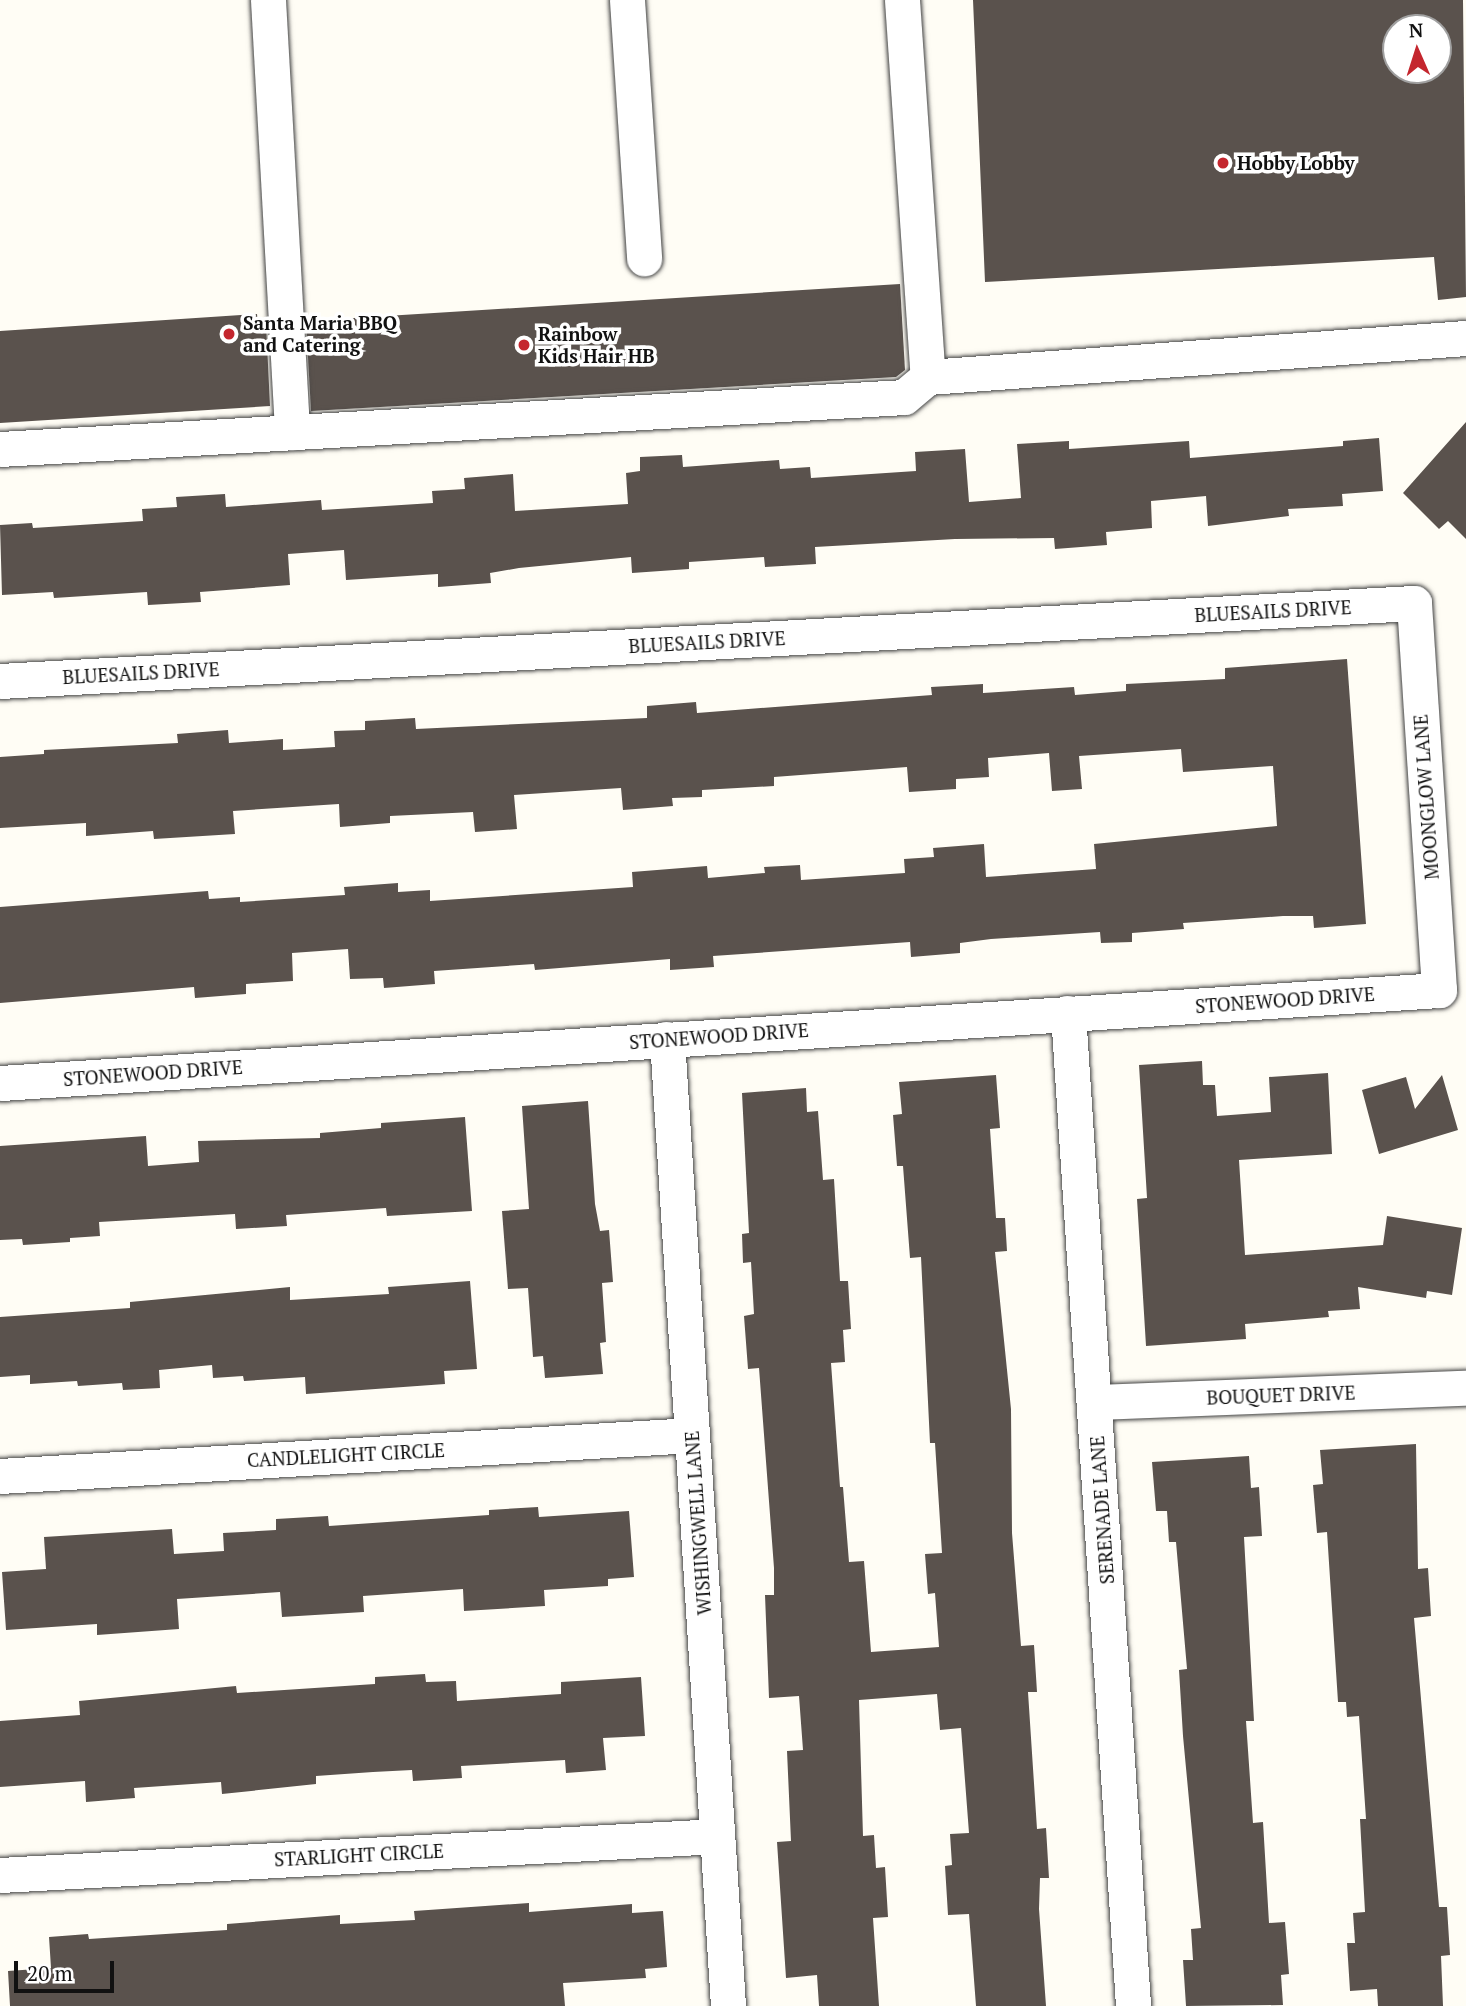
<!DOCTYPE html>
<style>
body{margin:0}
#map{position:relative;width:1466px;height:2006px;overflow:hidden;background:#fffdf5;font-family:"PT Serif",serif}
div>[style]{position:absolute}
[style*='--x']{left:calc(var(--x)*1px);top:calc(var(--y)*1px);width:calc(var(--w)*1px);rotate:calc(var(--a)*1deg)}
.building>*{inset:0;background:#5a524d}
.roads{filter:drop-shadow(0 0 2px #444) drop-shadow(0 0 2px #444)}
.minor>*{height:35px;margin:-17.5px;padding:0 17.5px;transform-origin:17.5px;border-radius:17.5px;background:#fff}
.dots>*{width:19px;height:19px;translate:-50% -50%;box-sizing:border-box;border:4px solid #fff;border-radius:50%}
span{translate:-50% -50%;white-space:nowrap;text-align:center;line-height:1.15;-webkit-text-stroke:7px #fff;paint-order:stroke}
.poi-label{font-size:19px;color:#111;font-weight:700}
.left{translate:0 -50%;text-align:left}
.street-label{font-size:19px;color:#111}
.north{position:absolute;left:1382px;top:14px;width:70px;height:70px;box-sizing:border-box;background:#fff;border:2px solid #a0a0a0;border-radius:50%;rotate:357deg;font-size:19px;font-weight:700;line-height:28px;text-align:center;color:#111}
.north::after{content:'';display:block;margin:auto;width:24px;height:32px;background:#c4262e;clip-path:polygon(50% 0,100% 100%,50% 72%,0 100%)}
.scale{position:absolute;left:14px;top:1961px;width:100px;height:32px;box-sizing:border-box;border:4px solid #111;border-top:0;padding-left:9px;font-size:21px;line-height:24px;white-space:nowrap;color:#111;-webkit-text-stroke:5px #fff;paint-order:stroke}
</style>
<div id="map">
<div class="building">
<i style="clip-path:polygon(evenodd,973px 0,1463px 0,1466px 297px,1438px 300px,1434px 257px,985px 282px,973px 0,1396px 28px,1438px 28px,1438px 70px,1396px 70px,1396px 28px)"></i>
<i style="clip-path:polygon(900px 284px,905px 370px,896px 377px,311px 411px,306px 321px)"></i>
<i style="clip-path:polygon(257px 314px,258px 324px,266px 323px,270px 406px,0 423px,0 331px)"></i>
<i style="clip-path:polygon(1466px 422px,1466px 539px,1448px 521px,1439px 529px,1403px 493px)"></i>
<i style="clip-path:polygon(1379px 438px,1383px 491px,1342px 494px,1343px 506px,1288px 509px,1289px 516px,1208px 526px,1206px 496px,1151px 501px,1152px 528px,1106px 532px,1107px 545px,1055px 549px,1054px 538px,955px 539px,815px 547px,816px 564px,765px 567px,764px 557px,689px 562px,689px 569px,632px 573px,631px 557px,519px 568px,490px 573px,491px 583px,438px 587px,438px 574px,346px 580px,344px 550px,288px 554px,290px 585px,200px 592px,201px 602px,148px 605px,147px 592px,54px 598px,53px 592px,2px 595px,0 525px,32px 523px,33px 528px,143px 521px,142px 509px,177px 507px,176px 497px,225px 494px,226px 507px,321px 500px,322px 510px,433px 503px,432px 491px,465px 489px,464px 478px,513px 474px,515px 511px,628px 504px,626px 473px,640px 471px,640px 457px,682px 455px,683px 467px,779px 460px,780px 469px,810px 467px,811px 478px,916px 471px,915px 452px,965px 449px,969px 502px,1021px 498px,1017px 444px,1069px 441px,1069px 449px,1189px 441px,1190px 458px,1343px 446px,1343px 441px)"></i>
<i style="clip-path:polygon(1347px 659px,1366px 924px,1314px 928px,1313px 916px,1283px 916px,1183px 923px,1184px 929px,1132px 933px,1132px 942px,1101px 943px,1100px 932px,991px 939px,960px 943px,960px 953px,911px 957px,910px 942px,713px 956px,714px 967px,670px 970px,670px 959px,535px 970px,534px 964px,434px 971px,435px 984px,384px 988px,383px 978px,350px 979px,348px 949px,292px 953px,293px 981px,246px 984px,246px 994px,195px 998px,194px 987px,0 1003px,0 907px,208px 891px,209px 899px,240px 897px,240px 902px,345px 895px,344px 887px,398px 883px,398px 892px,430px 890px,430px 901px,633px 887px,632px 872px,707px 866px,708px 878px,765px 873px,764px 867px,800px 865px,801px 880px,905px 873px,904px 859px,934px 857px,933px 848px,984px 844px,986px 877px,1096px 869px,1094px 844px,1277px 826px,1273px 766px,1183px 772px,1181px 749px,1079px 756px,1082px 789px,1052px 791px,1049px 753px,988px 758px,989px 777px,956px 779px,956px 789px,909px 792px,907px 767px,774px 777px,774px 786px,702px 790px,702px 797px,672px 798px,673px 806px,623px 810px,621px 788px,514px 795px,517px 829px,475px 832px,473px 812px,390px 816px,390px 823px,340px 827px,339px 804px,233px 811px,235px 834px,154px 839px,153px 831px,86px 836px,86px 823px,0 828px,0 757px,44px 754px,44px 750px,178px 743px,177px 734px,228px 730px,229px 743px,283px 739px,283px 750px,335px 747px,334px 731px,365px 730px,365px 721px,415px 718px,416px 729px,647px 718px,647px 706px,696px 702px,697px 713px,932px 695px,931px 687px,983px 684px,983px 693px,1074px 687px,1075px 695px,1126px 691px,1126px 684px,1225px 679px,1225px 668px)"></i>
<i style="clip-path:polygon(1202px 1061px,1203px 1085px,1215px 1085px,1217px 1116px,1271px 1112px,1269px 1077px,1328px 1073px,1332px 1154px,1239px 1160px,1245px 1255px,1383px 1245px,1387px 1216px,1462px 1228px,1452px 1295px,1427px 1291px,1426px 1298px,1358px 1287px,1360px 1309px,1328px 1311px,1329px 1317px,1245px 1324px,1246px 1339px,1146px 1346px,1137px 1199px,1147px 1198px,1139px 1065px)"></i>
<i style="clip-path:polygon(996px 1075px,1000px 1128px,990px 1129px,996px 1218px,1005px 1218px,1007px 1251px,995px 1252px,1011px 1409px,1012px 1533px,1021px 1646px,1034px 1645px,1037px 1692px,1028px 1692px,1037px 1829px,1046px 1828px,1049px 1878px,1040px 1878px,1039px 1909px,1046px 2006px,976px 2006px,969px 1914px,948px 1915px,945px 1866px,952px 1865px,950px 1834px,969px 1833px,961px 1728px,940px 1730px,937px 1694px,859px 1700px,863px 1836px,874px 1835px,876px 1868px,885px 1867px,888px 1917px,873px 1918px,879px 2006px,819px 2006px,817px 1975px,786px 1978px,777px 1842px,791px 1841px,787px 1751px,803px 1750px,799px 1696px,769px 1698px,765px 1595px,774px 1595px,774px 1568px,759px 1368px,748px 1369px,744px 1316px,754px 1314px,751px 1262px,743px 1263px,742px 1234px,749px 1233px,742px 1093px,806px 1088px,807px 1112px,818px 1111px,823px 1180px,834px 1179px,840px 1281px,848px 1281px,851px 1329px,843px 1330px,845px 1362px,831px 1363px,840px 1487px,843px 1487px,849px 1562px,864px 1561px,871px 1652px,939px 1647px,935px 1593px,928px 1594px,925px 1554px,942px 1553px,935px 1443px,930px 1443px,921px 1257px,910px 1258px,903px 1166px,897px 1166px,893px 1115px,902px 1114px,899px 1082px)"></i>
<i style="clip-path:polygon(1442px 1075px,1458px 1130px,1379px 1154px,1362px 1090px,1406px 1077px,1415px 1109px)"></i>
<i style="clip-path:polygon(588px 1101px,595px 1204px,600px 1231px,609px 1230px,613px 1282px,602px 1283px,606px 1342px,600px 1343px,603px 1374px,545px 1378px,543px 1356px,533px 1357px,528px 1288px,508px 1289px,502px 1211px,529px 1209px,522px 1106px)"></i>
<i style="clip-path:polygon(465px 1117px,472px 1211px,387px 1216px,386px 1208px,286px 1215px,287px 1226px,236px 1229px,235px 1214px,99px 1222px,100px 1236px,70px 1238px,70px 1242px,23px 1245px,22px 1239px,0 1240px,0 1146px,146px 1136px,148px 1166px,199px 1162px,198px 1141px,320px 1138px,320px 1133px,381px 1128px,381px 1123px)"></i>
<i style="clip-path:polygon(470px 1281px,477px 1369px,444px 1371px,445px 1384px,306px 1394px,305px 1377px,244px 1381px,243px 1376px,213px 1378px,212px 1365px,159px 1370px,160px 1388px,123px 1390px,122px 1383px,78px 1386px,77px 1381px,30px 1384px,30px 1375px,0 1377px,0 1317px,130px 1308px,130px 1302px,290px 1287px,290px 1300px,389px 1294px,388px 1287px)"></i>
<i style="clip-path:polygon(1416px 1444px,1418px 1569px,1428px 1568px,1431px 1616px,1414px 1618px,1439px 1907px,1447px 1907px,1450px 1955px,1441px 1956px,1443px 2006px,1378px 2006px,1377px 1989px,1350px 1991px,1347px 1943px,1355px 1943px,1353px 1913px,1365px 1912px,1360px 1819px,1366px 1819px,1359px 1716px,1347px 1717px,1346px 1702px,1338px 1702px,1327px 1532px,1317px 1533px,1313px 1485px,1323px 1484px,1320px 1450px)"></i>
<i style="clip-path:polygon(1249px 1456px,1251px 1488px,1259px 1487px,1262px 1536px,1244px 1537px,1254px 1721px,1246px 1721px,1253px 1823px,1263px 1822px,1269px 1923px,1285px 1922px,1289px 1974px,1281px 1975px,1283px 2005px,1186px 2006px,1183px 1960px,1193px 1960px,1191px 1929px,1201px 1928px,1183px 1736px,1179px 1670px,1187px 1669px,1176px 1542px,1169px 1542px,1167px 1511px,1156px 1511px,1152px 1462px)"></i>
<i style="clip-path:polygon(538px 1507px,539px 1517px,629px 1511px,634px 1577px,608px 1579px,608px 1586px,544px 1590px,545px 1606px,464px 1611px,463px 1589px,363px 1596px,364px 1612px,282px 1617px,280px 1592px,177px 1599px,179px 1629px,97px 1635px,97px 1624px,6px 1630px,2px 1572px,46px 1569px,44px 1537px,172px 1529px,174px 1554px,224px 1551px,223px 1533px,276px 1530px,276px 1519px,328px 1516px,329px 1526px,489px 1515px,489px 1510px)"></i>
<i style="clip-path:polygon(425px 1674px,426px 1682px,456px 1681px,457px 1701px,561px 1694px,561px 1682px,641px 1677px,645px 1736px,603px 1738px,606px 1770px,566px 1773px,565px 1760px,461px 1766px,462px 1778px,413px 1781px,412px 1770px,373px 1772px,316px 1776px,316px 1784px,222px 1794px,221px 1782px,134px 1788px,135px 1798px,86px 1802px,85px 1781px,0 1787px,0 1721px,80px 1715px,79px 1701px,236px 1686px,237px 1693px,375px 1684px,375px 1677px)"></i>
<i style="clip-path:polygon(529px 1903px,529px 1912px,632px 1904px,632px 1913px,663px 1911px,667px 1967px,645px 1969px,646px 1978px,563px 1983px,565px 2006px,10px 2006px,8px 1971px,51px 1968px,49px 1937px,88px 1934px,89px 1939px,227px 1930px,227px 1924px,340px 1915px,340px 1924px,415px 1920px,414px 1911px)"></i>
</div>
<div class="roads">
<div class="minor">
<i style="--x:268;--y:0;--w:433;--a:86.8"></i>
<i style="--x:627;--y:0;--w:259;--a:86.2"></i>
<i style="--x:902;--y:0;--w:378;--a:86.1"></i>
<i style="--x:0;--y:449;--w:905;--a:-3.29"></i>
<i style="--x:904;--y:397;--w:31;--a:-40"></i>
<i style="--x:928;--y:377;--w:539;--a:-4.15"></i>
<i style="--x:0;--y:681;--w:1416;--a:-3.16"></i>
<i style="--x:1414;--y:603;--w:388;--a:86.3"></i>
<i style="--x:1439;--y:990;--w:1442;--a:176.3"></i>
<i style="--x:1068;--y:1013;--w:995;--a:86.25"></i>
<i style="--x:667;--y:1039;--w:969;--a:86.39"></i>
<i style="--x:1095;--y:1402;--w:371;--a:-2.2"></i>
<i style="--x:0;--y:1476;--w:693;--a:-3.39"></i>
<i style="--x:0;--y:1875;--w:718;--a:-3.11"></i>
</div>
</div>
<div class="dots">
<i style="left:1223px;top:163px;background:#c4262e"></i>
<i style="left:229px;top:334px;background:#c4262e"></i>
<i style="left:524px;top:345px;background:#c4262e"></i>
</div>
<div class="poi-label">
<span class="left" style="left:1237px;top:163px">Hobby Lobby</span>
<span class="left" style="left:243px;top:334px">Santa Maria BBQ<br>and Catering</span>
<span class="left" style="left:538px;top:345px">Rainbow<br>Kids Hair HB</span>
</div>
<div class="street-label">
<span style="left:1273px;top:611px;rotate:-3deg">BLUESAILS DRIVE</span>
<span style="left:707px;top:642px;rotate:-3deg">BLUESAILS DRIVE</span>
<span style="left:141px;top:673px;rotate:-3deg">BLUESAILS DRIVE</span>
<span style="left:1426px;top:797px;rotate:-94deg">MOONGLOW LANE</span>
<span style="left:1285px;top:1000px;rotate:-4deg">STONEWOOD DRIVE</span>
<span style="left:719px;top:1036px;rotate:-4deg">STONEWOOD DRIVE</span>
<span style="left:153px;top:1073px;rotate:-4deg">STONEWOOD DRIVE</span>
<span style="left:1281px;top:1395px;rotate:-2deg">BOUQUET DRIVE</span>
<span style="left:346px;top:1455px;rotate:-3deg">CANDLELIGHT CIRCLE</span>
<span style="left:1102px;top:1510px;rotate:-94deg">SERENADE LANE</span>
<span style="left:698px;top:1523px;rotate:-94deg">WISHINGWELL LANE</span>
<span style="left:359px;top:1855px;rotate:-3deg">STARLIGHT CIRCLE</span>
</div>
<div class="north">N</div>
<div class="scale">20 m</div>
</div>
